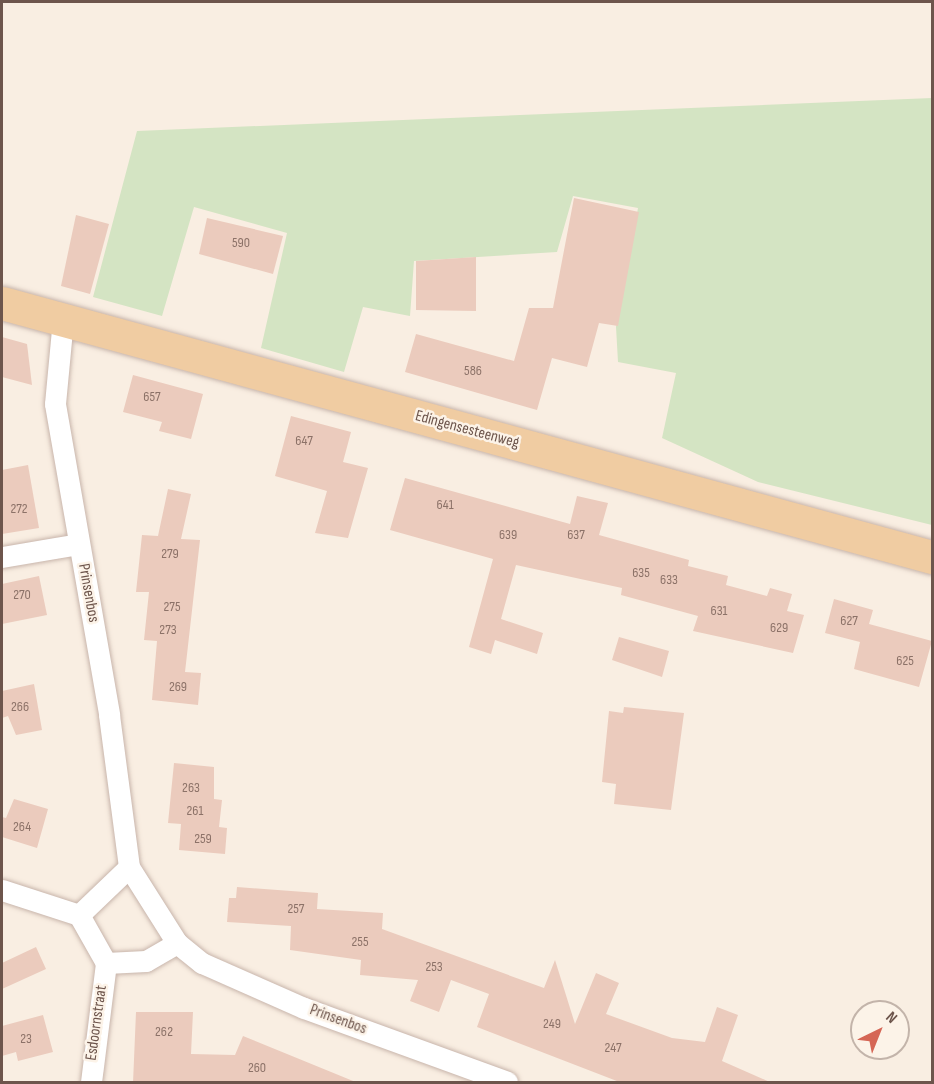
<!DOCTYPE html>
<style>
body{margin:0}
#map{position:relative;width:934px;height:1084px;overflow:hidden;background:#f9eee2;font-family:"Sofia Sans Condensed",sans-serif}
div>[style]{position:absolute}
[style*='--x']{left:calc(var(--x)*1px);top:calc(var(--y)*1px);width:calc(var(--w)*1px);rotate:calc(var(--a)*1deg)}
.green>*{inset:0;background:#d4e4c3}
.building>*{inset:0;background:#ebcbbd}
.roads{filter:drop-shadow(0 0 2px #c8b5ab) drop-shadow(0 0 2px #c8b5ab)}
.minor>*{height:21px;margin:-10.5px;padding:0 10.5px;transform-origin:10.5px;border-radius:10.5px;background:#fff}
.primary>*{height:33px;margin:-16.5px;padding:0 16.5px;transform-origin:16.5px;border-radius:16.5px;background:#f0cca2}
span{translate:-50% -50%;white-space:nowrap;text-align:center;line-height:1.15;-webkit-text-stroke:5px #fcf3e8;paint-order:stroke}
.number-label{font-size:14px;color:#8c7268}
.number-label span{-webkit-text-stroke-width:0}
.street-label{font-size:16px;color:#6d554c}
.frame{position:absolute;inset:0;border:3px solid #6d554c;pointer-events:none}
.north{position:absolute;left:850px;top:1000px;width:60px;height:60px;box-sizing:border-box;background:#fcf3e8;border:2px solid #c3b4aa;border-radius:50%;rotate:43deg;font-size:16px;font-weight:700;line-height:24px;text-align:center;color:#6d554c}
.north::after{content:'';display:block;margin:auto;width:21px;height:27px;background:#d56655;clip-path:polygon(50% 0,100% 100%,50% 72%,0 100%)}
</style>
<div id="map">
<div class="green">
<i style="clip-path:polygon(932px 98px,932px 525px,758px 482px,662px 438px,676px 373px,618px 362px,616px 327px,638px 208px,573px 196px,557px 252px,414px 261px,410px 316px,363px 307px,344px 372px,261px 348px,287px 233px,194px 207px,162px 316px,93px 297px,137px 131px)"></i>
</div>
<div class="building">
<i style="clip-path:polygon(574px 198px,639px 212px,618px 326px,599px 323px,587px 367px,552px 358px,537px 410px,405px 372px,416px 334px,514px 361px,529px 308px,553px 308px)"></i>
<i style="clip-path:polygon(76px 215px,109px 224px,90px 294px,61px 286px)"></i>
<i style="clip-path:polygon(207px 218px,283px 236px,273px 274px,199px 254px)"></i>
<i style="clip-path:polygon(476px 257px,476px 311px,416px 310px,416px 261px)"></i>
<i style="clip-path:polygon(2px 337px,27px 344px,32px 385px,2px 377px)"></i>
<i style="clip-path:polygon(133px 375px,203px 394px,191px 439px,159px 431px,162px 422px,123px 412px)"></i>
<i style="clip-path:polygon(291px 416px,351px 432px,343px 462px,368px 468px,348px 538px,315px 533px,327px 491px,275px 476px)"></i>
<i style="clip-path:polygon(28px 465px,39px 528px,2px 534px,2px 470px)"></i>
<i style="clip-path:polygon(405px 478px,570px 524px,577px 496px,608px 503px,599px 535px,689px 560px,688px 566px,728px 576px,726px 585px,767px 596px,770px 588px,792px 594px,787px 611px,804px 615px,793px 653px,693px 631px,698px 616px,621px 595px,622px 588px,516px 565px,501px 619px,543px 633px,537px 654px,495px 640px,491px 654px,469px 647px,493px 559px,390px 530px)"></i>
<i style="clip-path:polygon(168px 489px,191px 494px,181px 539px,200px 540px,185px 672px,201px 673px,198px 705px,152px 700px,157px 641px,144px 640px,149px 592px,136px 592px,142px 535px,158px 536px)"></i>
<i style="clip-path:polygon(39px 576px,47px 615px,2px 624px,2px 584px)"></i>
<i style="clip-path:polygon(834px 599px,873px 610px,869px 624px,932px 641px,919px 687px,854px 669px,860px 642px,825px 633px)"></i>
<i style="clip-path:polygon(619px 637px,669px 651px,662px 677px,612px 660px)"></i>
<i style="clip-path:polygon(34px 684px,42px 730px,16px 735px,8px 716px,2px 718px,2px 691px)"></i>
<i style="clip-path:polygon(624px 707px,684px 713px,671px 810px,614px 804px,616px 784px,602px 782px,609px 711px,623px 713px)"></i>
<i style="clip-path:polygon(174px 763px,214px 767px,214px 799px,222px 800px,219px 827px,227px 828px,225px 854px,179px 850px,181px 824px,168px 823px)"></i>
<i style="clip-path:polygon(14px 799px,48px 809px,37px 848px,2px 837px,2px 817px,6px 818px)"></i>
<i style="clip-path:polygon(237px 887px,318px 893px,317px 909px,383px 913px,382px 929px,544px 988px,555px 960px,575px 1024px,596px 973px,619px 983px,606px 1014px,672px 1038px,705px 1042px,717px 1007px,738px 1015px,722px 1061px,772px 1083px,622px 1083px,477px 1027px,489px 994px,451px 980px,439px 1012px,410px 1001px,418px 980px,360px 975px,361px 960px,290px 950px,291px 926px,227px 922px,229px 898px,236px 898px)"></i>
<i style="clip-path:polygon(36px 947px,46px 969px,2px 989px,2px 963px)"></i>
<i style="clip-path:polygon(136px 1012px,193px 1012px,191px 1054px,235px 1055px,243px 1036px,358px 1083px,133px 1083px)"></i>
<i style="clip-path:polygon(43px 1015px,53px 1052px,18px 1061px,16px 1052px,2px 1056px,2px 1026px)"></i>
</div>
<div class="roads">
<div class="minor">
<i style="--x:63;--y:319;--w:85;--a:95.4"></i>
<i style="--x:55;--y:404;--w:316;--a:80.1"></i>
<i style="--x:109;--y:715;--w:153;--a:82.5"></i>
<i style="--x:129;--y:867;--w:90;--a:57.7"></i>
<i style="--x:177;--y:943;--w:32;--a:39"></i>
<i style="--x:202;--y:963;--w:111;--a:23.8"></i>
<i style="--x:304;--y:1008;--w:216;--a:20"></i>
<i style="--x:2;--y:557;--w:78;--a:-9.6"></i>
<i style="--x:2;--y:890;--w:81;--a:18"></i>
<i style="--x:79;--y:915;--w:69;--a:-43.8"></i>
<i style="--x:79;--y:915;--w:55;--a:60.6"></i>
<i style="--x:106;--y:963;--w:40;--a:-2.9"></i>
<i style="--x:146;--y:961;--w:36;--a:-30"></i>
<i style="--x:91;--y:1082;--w:120;--a:-82.8"></i>
</div>
<div class="primary">
<i style="--x:2;--y:303;--w:964;--a:15.28"></i>
</div>
</div>
<div class="number-label">
<span style="left:241px;top:243px">590</span>
<span style="left:473px;top:371px">586</span>
<span style="left:152px;top:397px">657</span>
<span style="left:304px;top:441px">647</span>
<span style="left:445px;top:505px">641</span>
<span style="left:19px;top:509px">272</span>
<span style="left:508px;top:535px">639</span>
<span style="left:576px;top:535px">637</span>
<span style="left:170px;top:554px">279</span>
<span style="left:641px;top:573px">635</span>
<span style="left:669px;top:580px">633</span>
<span style="left:22px;top:595px">270</span>
<span style="left:172px;top:607px">275</span>
<span style="left:719px;top:611px">631</span>
<span style="left:849px;top:621px">627</span>
<span style="left:779px;top:628px">629</span>
<span style="left:168px;top:630px">273</span>
<span style="left:905px;top:661px">625</span>
<span style="left:178px;top:687px">269</span>
<span style="left:20px;top:707px">266</span>
<span style="left:191px;top:788px">263</span>
<span style="left:195px;top:811px">261</span>
<span style="left:22px;top:827px">264</span>
<span style="left:203px;top:839px">259</span>
<span style="left:296px;top:909px">257</span>
<span style="left:360px;top:942px">255</span>
<span style="left:434px;top:967px">253</span>
<span style="left:552px;top:1024px">249</span>
<span style="left:164px;top:1032px">262</span>
<span style="left:26px;top:1039px">23</span>
<span style="left:613px;top:1048px">247</span>
<span style="left:257px;top:1068px">260</span>
</div>
<div class="street-label">
<span style="left:467px;top:430px;rotate:15deg">Edingensesteenweg</span>
<span style="left:88px;top:593px;rotate:80deg">Prinsenbos</span>
<span style="left:338px;top:1020px;rotate:20deg">Prinsenbos</span>
<span style="left:97px;top:1023px;rotate:-82deg">Esdoornstraat</span>
</div>
<div class="frame"></div>
<div class="north">N</div>
</div>
